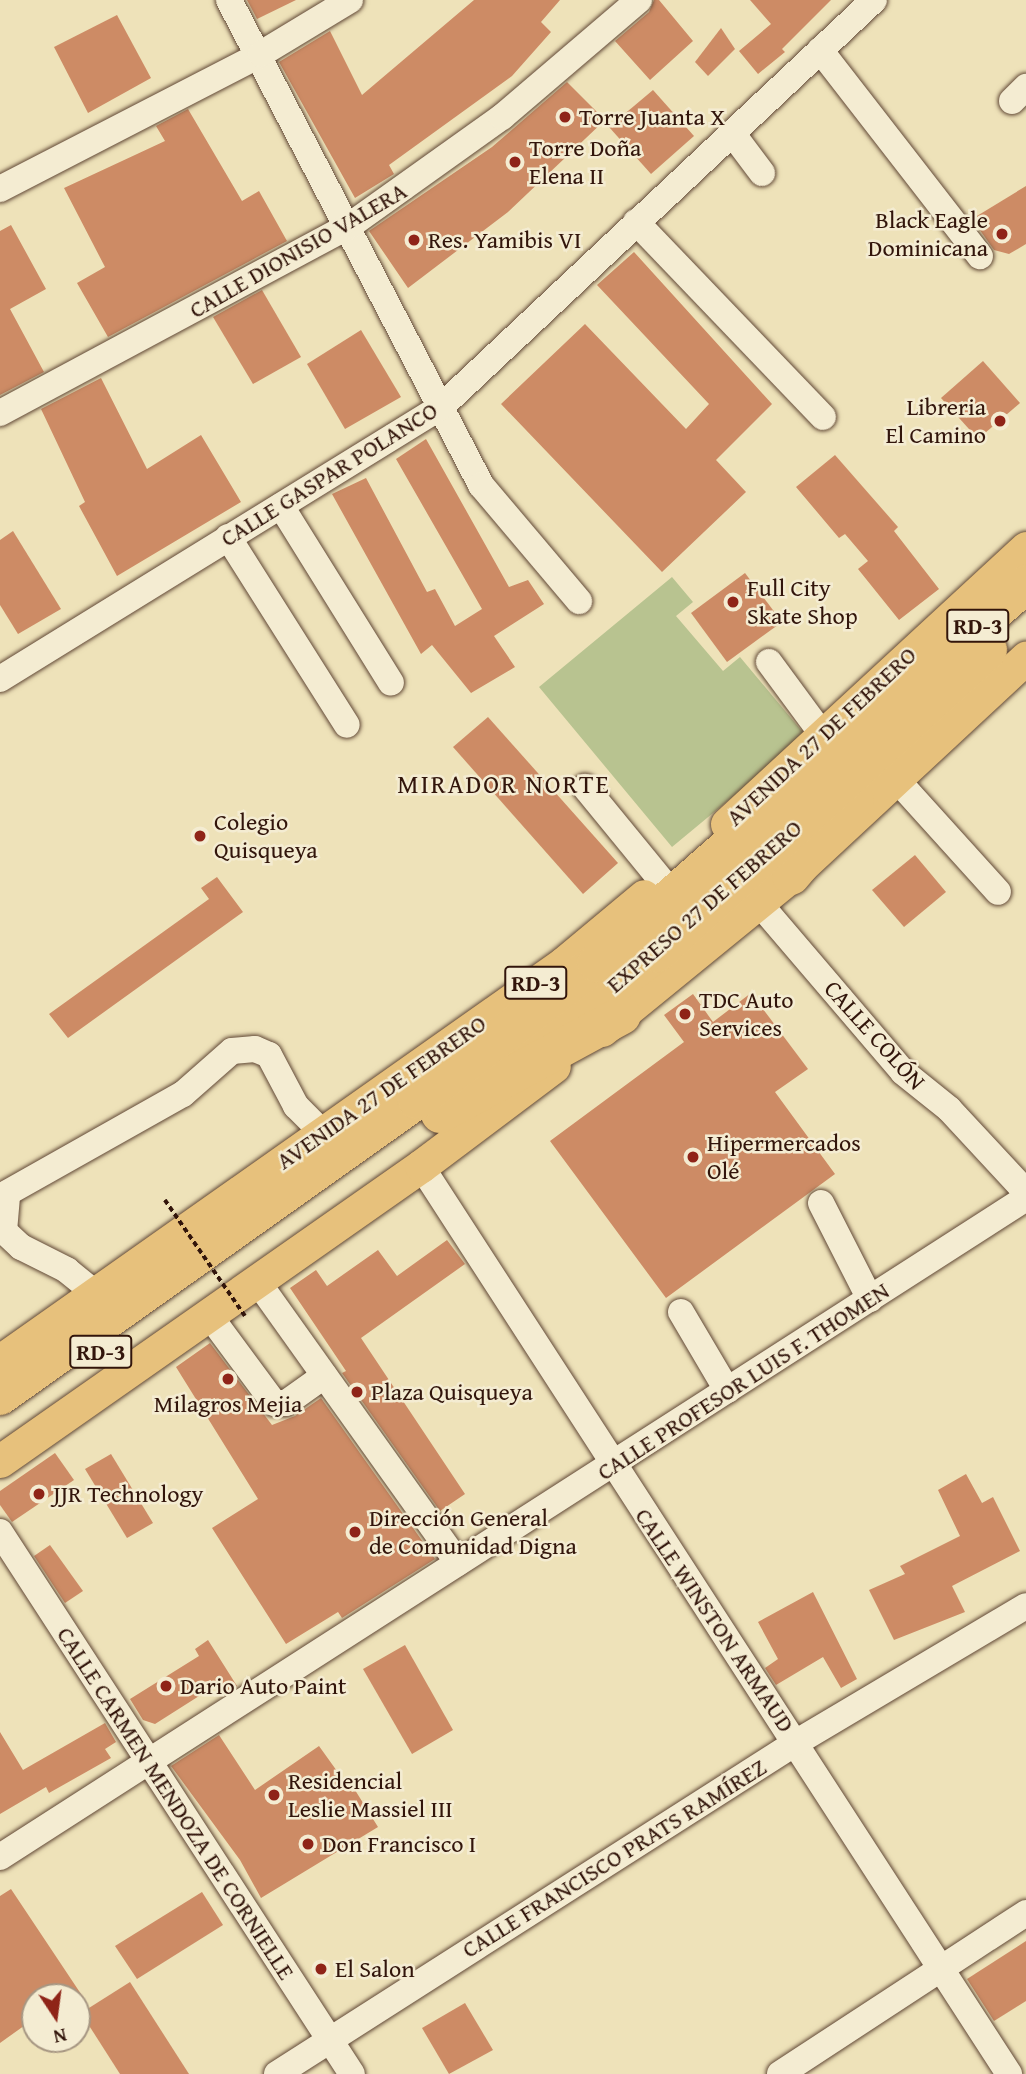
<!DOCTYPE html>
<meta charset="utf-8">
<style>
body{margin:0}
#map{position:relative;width:1026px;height:2074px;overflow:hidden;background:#eee2b9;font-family:"Gentium Book Plus",serif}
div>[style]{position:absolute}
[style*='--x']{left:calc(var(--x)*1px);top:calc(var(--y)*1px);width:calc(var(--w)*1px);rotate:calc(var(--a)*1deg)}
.green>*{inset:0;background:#b8c390}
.building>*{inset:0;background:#cd8b65}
.roads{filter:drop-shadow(0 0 2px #614836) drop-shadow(0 0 2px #614836)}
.minor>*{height:26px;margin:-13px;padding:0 13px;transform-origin:13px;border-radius:13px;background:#f4ecd2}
.major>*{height:33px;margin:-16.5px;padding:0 16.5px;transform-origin:16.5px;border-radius:16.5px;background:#e7c17c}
.highway>*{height:38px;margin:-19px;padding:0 19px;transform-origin:19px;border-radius:19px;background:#e7c17c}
.path-bridge>*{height:3.5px;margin-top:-1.75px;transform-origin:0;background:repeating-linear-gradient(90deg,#32150b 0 5px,transparent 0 8.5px)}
.dots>*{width:19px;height:19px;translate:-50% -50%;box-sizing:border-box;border:4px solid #f4ecd2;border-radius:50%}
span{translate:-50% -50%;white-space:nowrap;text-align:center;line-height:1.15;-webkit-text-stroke:5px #f4ecd2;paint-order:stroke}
.shield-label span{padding:2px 5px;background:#f4ecd2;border:2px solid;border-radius:5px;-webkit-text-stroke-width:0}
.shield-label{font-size:23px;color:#32150b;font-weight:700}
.poi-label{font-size:24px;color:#32150b}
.left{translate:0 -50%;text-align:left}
.right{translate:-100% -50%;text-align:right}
.street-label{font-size:24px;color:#32150b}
.neighbourhood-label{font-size:26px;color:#32150b;letter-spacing:2px}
.north{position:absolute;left:21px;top:1983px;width:70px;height:70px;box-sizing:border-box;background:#f4ecd2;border:2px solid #a69682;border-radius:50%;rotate:167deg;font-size:19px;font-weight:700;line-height:28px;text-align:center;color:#32150b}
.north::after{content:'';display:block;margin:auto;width:24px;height:32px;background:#8f2418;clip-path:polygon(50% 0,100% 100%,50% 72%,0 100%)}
</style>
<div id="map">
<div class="green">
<i style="clip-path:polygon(672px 577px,693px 602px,676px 616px,723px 671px,740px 657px,806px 736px,672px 847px,539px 687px)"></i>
</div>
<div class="building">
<i style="clip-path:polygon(247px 0,296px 0,257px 19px)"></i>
<i style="clip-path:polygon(474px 0,560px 0,541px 22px,551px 32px,512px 76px,389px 165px,394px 174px,355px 198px,279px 62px,330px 31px,362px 95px)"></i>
<i style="clip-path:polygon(654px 0,659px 0,693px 41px,650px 80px,615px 41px,649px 12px)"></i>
<i style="clip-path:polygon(750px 0,831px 0,782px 49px,785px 52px,758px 74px,739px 51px,771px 24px)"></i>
<i style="clip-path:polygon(117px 15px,151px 78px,88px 113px,54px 47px)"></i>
<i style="clip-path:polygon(721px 28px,735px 49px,708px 76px,695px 62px)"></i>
<i style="clip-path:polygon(567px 82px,605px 120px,508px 212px,408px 288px,369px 231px,492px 147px)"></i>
<i style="clip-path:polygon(653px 90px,694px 136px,651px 174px,609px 127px)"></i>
<i style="clip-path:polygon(188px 109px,242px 201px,259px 191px,287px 241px,108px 337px,77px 283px,105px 267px,64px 188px,165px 141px,156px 126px)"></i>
<i style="clip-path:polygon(1026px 186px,1026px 244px,1009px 254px,994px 250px,972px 219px)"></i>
<i style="clip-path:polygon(11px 225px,46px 289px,10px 309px,44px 372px,0 395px,0 231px)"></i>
<i style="clip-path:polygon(634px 252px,772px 404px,716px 460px,746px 492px,662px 572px,501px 404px,585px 324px,686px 429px,709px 404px,597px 285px)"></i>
<i style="clip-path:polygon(262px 290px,301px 357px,253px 384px,213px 317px)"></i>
<i style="clip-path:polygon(361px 330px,401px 397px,345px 429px,307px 364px)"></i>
<i style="clip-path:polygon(983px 361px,1020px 403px,978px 439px,941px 398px)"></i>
<i style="clip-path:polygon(101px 378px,147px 469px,201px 435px,241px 502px,117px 576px,79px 506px,85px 502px,41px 409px)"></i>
<i style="clip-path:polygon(426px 439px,509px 587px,528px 580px,544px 604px,494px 636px,515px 667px,471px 693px,432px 645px,421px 654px,332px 494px,366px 478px,427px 592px,435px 589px,455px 626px,482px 609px,396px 459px)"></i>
<i style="clip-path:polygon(835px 455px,898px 527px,894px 531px,939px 589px,899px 620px,858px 569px,868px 561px,845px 534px,839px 538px,796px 487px)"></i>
<i style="clip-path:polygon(13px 531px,61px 609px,18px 634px,0 605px,0 540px)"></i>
<i style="clip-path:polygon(745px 573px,782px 622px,727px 662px,691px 613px)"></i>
<i style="clip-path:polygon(488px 717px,618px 863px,583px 894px,453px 747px)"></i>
<i style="clip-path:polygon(915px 855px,946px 892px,904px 927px,872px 890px)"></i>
<i style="clip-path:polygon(217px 877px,243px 912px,68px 1038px,49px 1014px,209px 899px,201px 888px)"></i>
<i style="clip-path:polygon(751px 993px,808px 1069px,775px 1092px,835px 1174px,666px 1298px,550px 1141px,684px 1042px,664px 1015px,693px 994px,713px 1022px)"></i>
<i style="clip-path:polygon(447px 1240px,465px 1264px,361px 1338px,465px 1494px,440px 1511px,342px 1373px,346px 1371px,290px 1288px,316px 1270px,327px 1286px,378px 1250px,397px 1276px)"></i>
<i style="clip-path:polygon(210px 1343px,272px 1425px,295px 1416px,321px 1398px,435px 1559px,342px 1618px,338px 1612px,286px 1644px,212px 1528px,258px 1499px,176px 1367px)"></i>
<i style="clip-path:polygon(55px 1453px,74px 1480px,12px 1522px,0 1505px,0 1491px)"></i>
<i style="clip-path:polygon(111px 1454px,153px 1523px,127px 1538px,85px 1469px)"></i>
<i style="clip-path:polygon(966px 1474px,982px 1503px,993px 1497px,1020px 1551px,952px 1586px,965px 1612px,894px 1640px,869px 1590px,905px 1574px,900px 1566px,960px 1536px,938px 1490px)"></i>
<i style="clip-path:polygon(50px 1545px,83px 1591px,65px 1603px,34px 1556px)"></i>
<i style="clip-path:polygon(813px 1592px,857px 1679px,841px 1688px,823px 1657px,776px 1685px,765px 1668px,778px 1659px,758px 1622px)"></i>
<i style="clip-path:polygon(208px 1640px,237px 1686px,224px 1694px,218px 1684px,155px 1724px,143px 1720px,130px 1699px,199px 1656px,195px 1649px)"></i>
<i style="clip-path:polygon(405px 1645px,453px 1730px,412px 1754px,363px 1669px)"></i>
<i style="clip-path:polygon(105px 1723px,116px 1742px,105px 1749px,111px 1758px,49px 1793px,46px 1787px,0 1814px,0 1732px,23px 1770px)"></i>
<i style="clip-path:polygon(219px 1735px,255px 1790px,319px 1746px,352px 1792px,355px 1790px,378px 1827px,261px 1898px,240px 1860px,171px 1766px)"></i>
<i style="clip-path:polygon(11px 1889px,83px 1997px,35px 1997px,35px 2018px,0 2043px,0 1896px)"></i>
<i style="clip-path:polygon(202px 1892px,223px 1925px,137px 1979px,115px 1946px)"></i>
<i style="clip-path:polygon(1026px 1941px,1026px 2001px,994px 2021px,967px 1979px)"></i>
<i style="clip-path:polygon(130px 1982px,189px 2074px,120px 2074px,81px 2013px)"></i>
<i style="clip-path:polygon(465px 2003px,493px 2050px,449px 2074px,422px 2028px)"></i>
</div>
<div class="roads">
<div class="minor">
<i style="--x:229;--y:0;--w:547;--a:62.54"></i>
<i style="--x:481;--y:485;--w:152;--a:49.8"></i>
<i style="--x:820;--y:50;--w:261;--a:52.2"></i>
<i style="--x:1012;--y:101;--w:20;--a:-45"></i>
<i style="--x:732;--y:133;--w:50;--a:53.1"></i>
<i style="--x:0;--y:189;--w:294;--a:-27.3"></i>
<i style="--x:261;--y:54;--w:104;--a:-31.2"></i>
<i style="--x:636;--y:222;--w:270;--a:46.2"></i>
<i style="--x:0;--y:413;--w:396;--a:-28.2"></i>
<i style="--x:349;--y:226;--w:188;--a:-35.5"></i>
<i style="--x:502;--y:117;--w:180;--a:-40.5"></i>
<i style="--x:281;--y:506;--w:208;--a:58.1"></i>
<i style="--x:228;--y:537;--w:222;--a:57.7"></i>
<i style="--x:769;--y:662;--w:89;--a:53.6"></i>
<i style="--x:0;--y:679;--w:518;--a:-31.67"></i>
<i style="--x:441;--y:407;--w:594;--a:-43.23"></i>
<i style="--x:896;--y:779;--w:152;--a:47.9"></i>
<i style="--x:585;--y:787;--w:122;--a:50.7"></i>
<i style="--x:758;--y:902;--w:223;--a:49.5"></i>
<i style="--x:903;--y:1072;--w:59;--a:38.8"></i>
<i style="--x:949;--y:1109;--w:113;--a:47.1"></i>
<i style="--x:421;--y:1166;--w:1082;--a:57.07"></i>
<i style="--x:821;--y:1203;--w:108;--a:63"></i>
<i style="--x:257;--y:1281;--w:346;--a:54.5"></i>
<i style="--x:95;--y:1293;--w:36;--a:-141"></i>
<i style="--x:67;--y:1270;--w:51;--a:-153.4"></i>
<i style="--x:21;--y:1247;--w:23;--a:-137"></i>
<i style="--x:4;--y:1231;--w:38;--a:-85"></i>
<i style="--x:7;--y:1193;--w:202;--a:-29.4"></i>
<i style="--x:183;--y:1094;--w:65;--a:-41.3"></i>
<i style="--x:232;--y:1051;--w:23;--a:-5"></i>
<i style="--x:255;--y:1049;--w:15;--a:23"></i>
<i style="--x:269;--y:1055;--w:58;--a:62.1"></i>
<i style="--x:296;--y:1106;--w:38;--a:45"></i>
<i style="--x:681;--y:1312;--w:91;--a:59.5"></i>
<i style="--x:209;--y:1315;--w:109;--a:53.5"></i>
<i style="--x:274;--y:1403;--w:12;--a:0"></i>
<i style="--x:286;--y:1403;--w:47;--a:-35.4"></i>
<i style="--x:0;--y:1532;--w:646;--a:57"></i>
<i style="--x:0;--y:1857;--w:1219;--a:-32.71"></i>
<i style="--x:277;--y:2074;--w:617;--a:-32.56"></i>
<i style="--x:797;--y:1742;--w:266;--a:-30.7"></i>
<i style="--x:780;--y:2074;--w:294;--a:-33.2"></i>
</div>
<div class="major">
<i style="--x:727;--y:824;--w:407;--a:-42.7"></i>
<i style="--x:602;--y:1030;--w:244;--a:-39.2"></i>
<i style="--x:791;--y:876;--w:321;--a:-42.9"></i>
<i style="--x:0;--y:1361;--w:690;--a:-35.21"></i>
<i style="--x:564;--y:963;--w:104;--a:-39.9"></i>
<i style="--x:0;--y:1461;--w:514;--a:-35.02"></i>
<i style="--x:421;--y:1166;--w:166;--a:-36.9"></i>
</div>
<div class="highway">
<i style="--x:791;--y:876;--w:99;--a:-49.9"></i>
<i style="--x:518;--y:1056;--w:173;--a:-36.5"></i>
<i style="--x:657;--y:953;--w:449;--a:-42.5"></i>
<i style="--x:440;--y:1114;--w:207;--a:-28.5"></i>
<i style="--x:0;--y:1396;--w:511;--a:-35.37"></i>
<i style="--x:417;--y:1100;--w:225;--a:-37.4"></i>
<i style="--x:596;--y:963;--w:573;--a:-41.39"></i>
</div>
</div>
<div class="path-bridge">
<i style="--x:165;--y:1200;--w:141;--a:55.4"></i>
</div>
<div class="dots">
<i style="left:565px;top:117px;background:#8f2418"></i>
<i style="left:515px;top:162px;background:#8f2418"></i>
<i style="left:1002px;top:234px;background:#8f2418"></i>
<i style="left:414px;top:240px;background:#8f2418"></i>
<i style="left:1000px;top:421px;background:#8f2418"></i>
<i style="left:733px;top:602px;background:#8f2418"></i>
<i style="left:200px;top:836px;background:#8f2418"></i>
<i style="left:685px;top:1014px;background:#8f2418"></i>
<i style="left:693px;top:1157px;background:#8f2418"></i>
<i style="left:228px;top:1379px;background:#8f2418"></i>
<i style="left:357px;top:1392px;background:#8f2418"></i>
<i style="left:39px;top:1494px;background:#8f2418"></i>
<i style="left:355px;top:1532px;background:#8f2418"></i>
<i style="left:166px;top:1686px;background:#8f2418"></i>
<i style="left:274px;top:1795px;background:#8f2418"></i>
<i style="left:308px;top:1844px;background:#8f2418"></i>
<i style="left:321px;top:1969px;background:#8f2418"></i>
</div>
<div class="shield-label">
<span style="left:978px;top:626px">RD-3</span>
<span style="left:536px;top:983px">RD-3</span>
<span style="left:101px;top:1352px">RD-3</span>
</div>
<div class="poi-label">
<span class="left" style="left:579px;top:117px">Torre Juanta X</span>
<span class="left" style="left:529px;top:162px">Torre Doña<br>Elena II</span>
<span class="right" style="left:988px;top:234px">Black Eagle<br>Dominicana</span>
<span class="left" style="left:428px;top:240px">Res. Yamibis VI</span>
<span class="right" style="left:986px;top:421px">Libreria<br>El Camino</span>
<span class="left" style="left:747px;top:602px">Full City<br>Skate Shop</span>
<span class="left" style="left:214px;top:836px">Colegio<br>Quisqueya</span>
<span class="left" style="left:699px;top:1014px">TDC Auto<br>Services</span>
<span class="left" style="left:707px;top:1157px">Hipermercados<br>Olé</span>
<span class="left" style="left:371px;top:1392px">Plaza Quisqueya</span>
<span style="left:228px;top:1404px">Milagros Mejia</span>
<span class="left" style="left:53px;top:1494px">JJR Technology</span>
<span class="left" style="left:369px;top:1532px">Dirección General<br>de Comunidad Digna</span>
<span class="left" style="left:180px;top:1686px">Dario Auto Paint</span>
<span class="left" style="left:288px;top:1795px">Residencial<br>Leslie Massiel III</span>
<span class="left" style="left:322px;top:1844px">Don Francisco I</span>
<span class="left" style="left:335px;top:1969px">El Salon</span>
</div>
<div class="street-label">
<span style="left:298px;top:250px;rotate:-30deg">CALLE DIONISIO VALERA</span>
<span style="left:329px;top:474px;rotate:-32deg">CALLE GASPAR POLANCO</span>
<span style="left:821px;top:736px;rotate:-43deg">AVENIDA 27 DE FEBRERO</span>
<span style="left:704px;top:906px;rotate:-41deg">EXPRESO 27 DE FEBRERO</span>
<span style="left:875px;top:1035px;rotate:48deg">CALLE COLÓN</span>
<span style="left:381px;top:1092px;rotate:-35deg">AVENIDA 27 DE FEBRERO</span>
<span style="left:743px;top:1381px;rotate:-33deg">CALLE PROFESOR LUIS F. THOMEN</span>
<span style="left:715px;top:1620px;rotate:56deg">CALLE WINSTON ARMAUD</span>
<span style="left:176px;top:1803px;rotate:57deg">CALLE CARMEN MENDOZA DE CORNIELLE</span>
<span style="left:614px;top:1858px;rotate:-32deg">CALLE FRANCISCO PRATS RAMÍREZ</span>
</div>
<div class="neighbourhood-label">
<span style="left:504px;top:784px">MIRADOR NORTE</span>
</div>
<div class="north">N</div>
</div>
